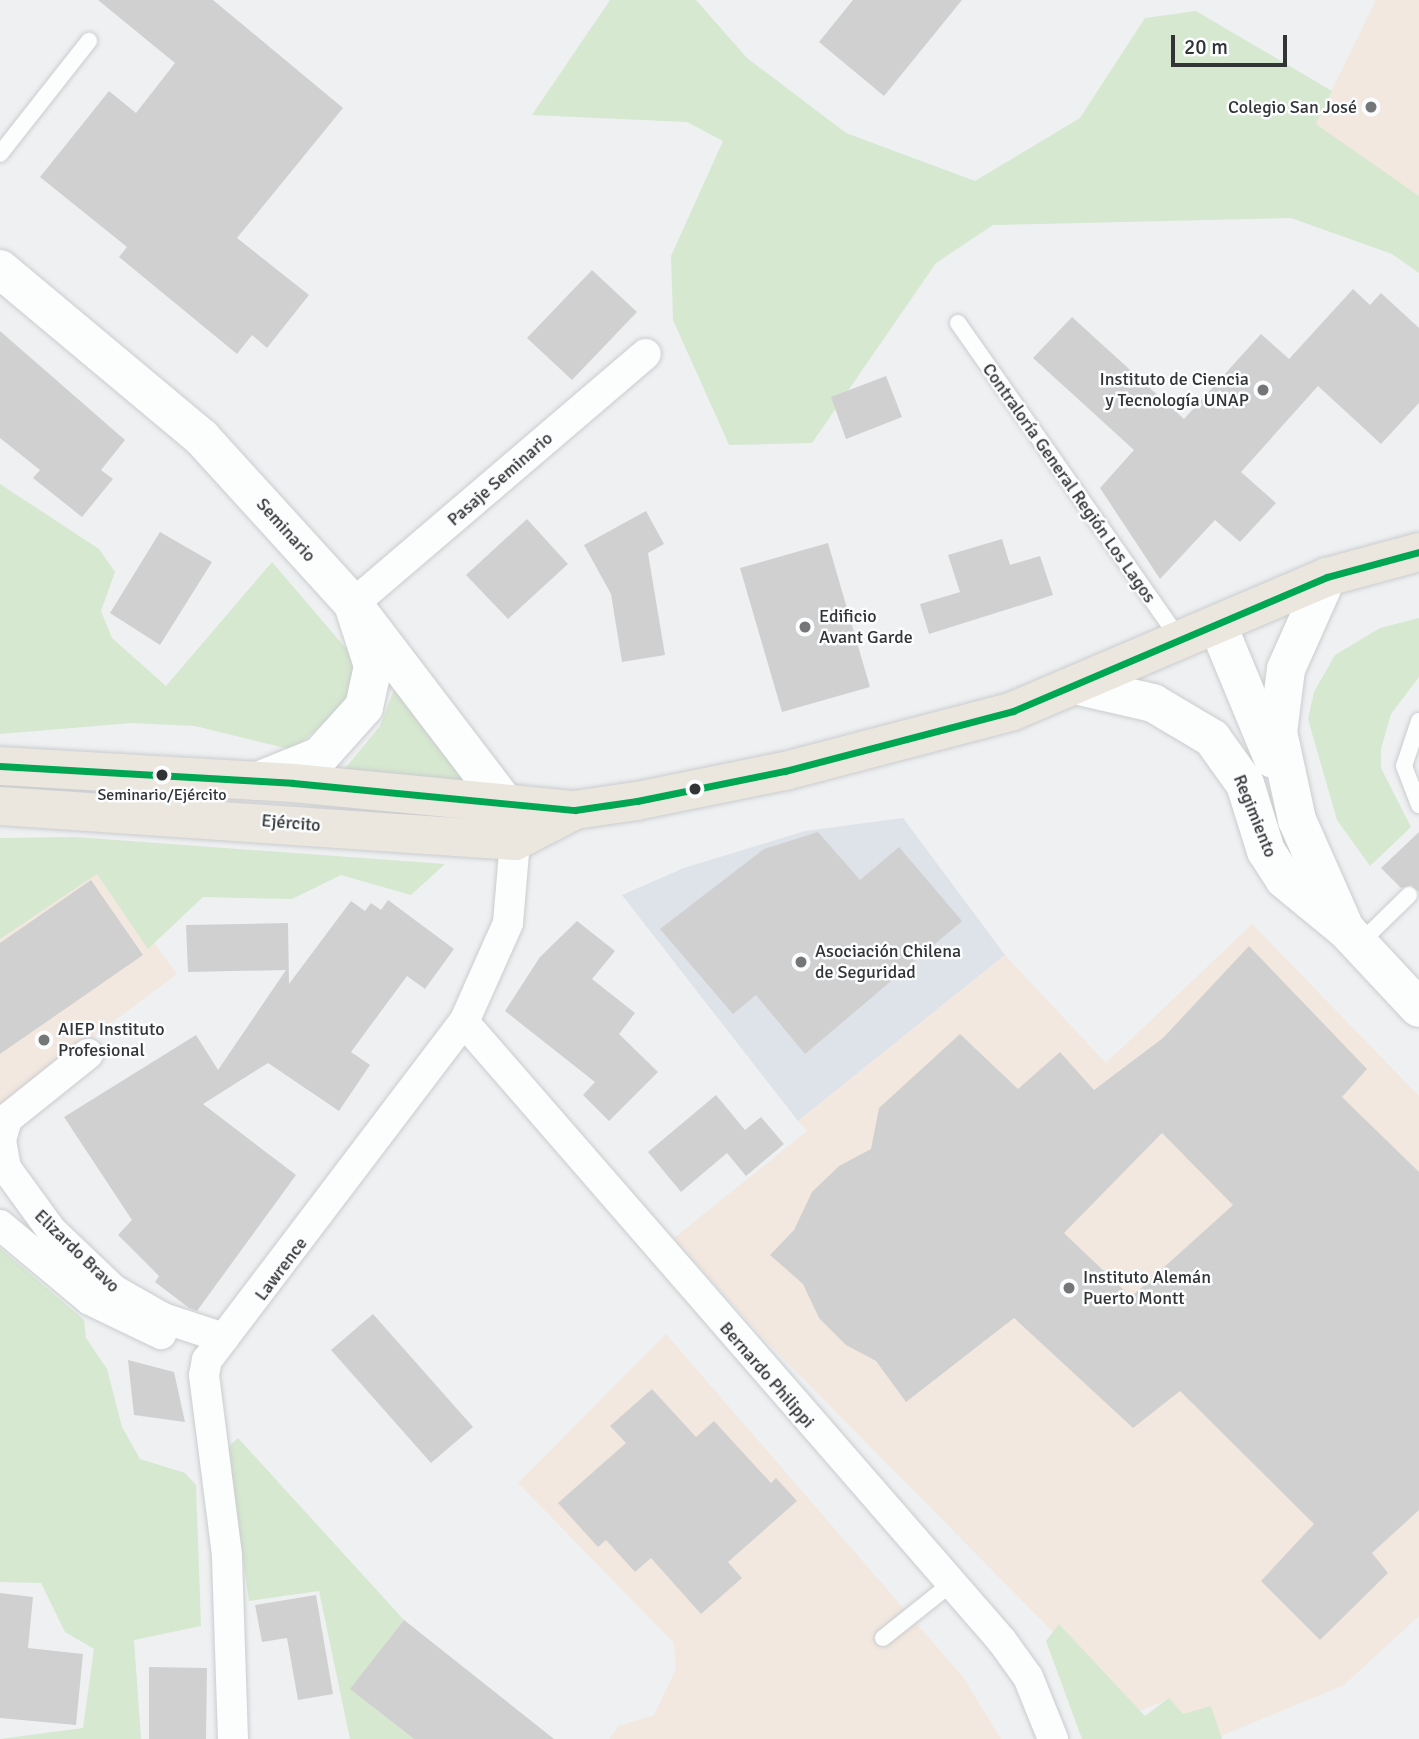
<!DOCTYPE html>
<meta charset="utf-8">
<style>
body{margin:0}
#map{position:relative;width:1419px;height:1739px;overflow:hidden;background:#eef0f2;font-family:Signika,sans-serif}
div>[style]{position:absolute}
[style*='--x']{left:calc(var(--x)*1px);top:calc(var(--y)*1px);width:calc(var(--w)*1px);rotate:calc(var(--a)*1deg)}
.built>*{inset:0;background:#dee2e9}
.education>*{inset:0;background:#f2e8e0}
.green>*{inset:0;background:#d6e8d0}
.building>*{inset:0;background:#d0d0d0}
.roads{filter:drop-shadow(0 0 2px #cbccce) drop-shadow(0 0 2px #cbccce)}
.service>*{height:16px;margin:-8px;padding:0 8px;transform-origin:8px;border-radius:8px;background:#fcfdfd}
.minor>*{height:30px;margin:-15px;padding:0 15px;transform-origin:15px;border-radius:15px;background:#fcfdfd}
.tertiary>*{height:38px;margin:-19px;padding:0 19px;transform-origin:19px;border-radius:19px;background:#fcfdfd}
.secondary>*{height:38px;margin:-19px;padding:0 19px;transform-origin:19px;border-radius:19px;background:#fcfdfd}
.primary>*{height:38px;margin:-19px;padding:0 19px;transform-origin:19px;border-radius:19px;background:#ebe6de}
.bus-1>*{height:7px;margin:-3.5px;padding:0 3.5px;transform-origin:3.5px;border-radius:3.5px;background:#00a651}
.dots>*{width:19px;height:19px;translate:-50% -50%;box-sizing:border-box;border:4px solid #fbfdfe;border-radius:50%}
span{translate:-50% -50%;white-space:nowrap;text-align:center;line-height:1.15;-webkit-text-stroke:5px #fbfdfe;paint-order:stroke}
.bus-label{font-size:16px;color:#333436}
.poi-label{font-size:18px;color:#333436}
.right{translate:-100% -50%;text-align:right}
.left{translate:0 -50%;text-align:left}
.street-label{font-size:18px;color:#333436}
.scale{position:absolute;left:1171px;top:35px;width:116px;height:32px;box-sizing:border-box;border:4px solid #333436;border-top:0;padding-left:9px;font-size:21px;line-height:24px;white-space:nowrap;color:#333436;-webkit-text-stroke:5px #fbfdfe;paint-order:stroke}
</style>
<div id="map">
<div class="built">
<i style="clip-path:polygon(903px 818px,1005px 955px,798px 1121px,622px 895px,684px 868px,805px 831px)"></i>
</div>
<div class="education">
<i style="clip-path:polygon(1376px 0,1419px 0,1419px 196px,1315px 124px)"></i>
<i style="clip-path:polygon(92px 857px,177px 974px,0 1106px,0 924px)"></i>
<i style="clip-path:polygon(1252px 924px,1419px 1096px,1419px 1616px,1344px 1685px,1221px 1736px,1183px 1724px,1165px 1701px,1133px 1713px,762px 1337px,674px 1238px,807px 1131px,798px 1121px,1005px 955px,1106px 1063px)"></i>
<i style="clip-path:polygon(666px 1334px,963px 1677px,1001px 1739px,609px 1739px,619px 1726px,654px 1715px,676px 1669px,674px 1643px,518px 1483px)"></i>
</div>
<div class="green">
<i style="clip-path:polygon(610px 0,696px 0,747px 58px,846px 133px,975px 181px,1080px 118px,1145px 18px,1196px 11px,1332px 91px,1316px 124px,1419px 196px,1419px 273px,1392px 254px,1291px 218px,993px 225px,936px 263px,812px 443px,729px 445px,673px 320px,671px 256px,723px 141px,687px 122px,532px 115px)"></i>
<i style="clip-path:polygon(0 484px,99px 549px,115px 572px,101px 611px,112px 638px,166px 686px,272px 562px,349px 652px,353px 668px,346px 703px,293px 750px,195px 726px,132px 723px,0 734px)"></i>
<i style="clip-path:polygon(1419px 618px,1419px 677px,1391px 714px,1381px 749px,1381px 768px,1411px 827px,1370px 866px,1337px 820px,1308px 719px,1314px 692px,1335px 655px,1380px 628px)"></i>
<i style="clip-path:polygon(395px 687px,468px 783px,343px 771px,380px 726px)"></i>
<i style="clip-path:polygon(75px 837px,445px 864px,411px 895px,341px 875px,292px 899px,203px 897px,148px 949px,97px 874px,0 939px,0 838px)"></i>
<i style="clip-path:polygon(0 1248px,84px 1320px,86px 1338px,107px 1369px,122px 1427px,140px 1459px,185px 1473px,196px 1485px,201px 1626px,134px 1640px,141px 1739px,0 1739px,83px 1728px,94px 1649px,65px 1632px,41px 1583px,0 1582px)"></i>
<i style="clip-path:polygon(238px 1438px,404px 1620px,380px 1651px,373px 1707px,414px 1739px,350px 1739px,319px 1591px,249px 1601px,227px 1448px)"></i>
<i style="clip-path:polygon(1059px 1624px,1145px 1716px,1169px 1698px,1183px 1714px,1211px 1706px,1222px 1739px,1082px 1739px,1046px 1641px)"></i>
</div>
<div class="building">
<i style="clip-path:polygon(98px 0,213px 0,343px 108px,237px 238px,309px 295px,267px 348px,252px 335px,237px 354px,119px 257px,127px 247px,40px 177px,109px 91px,136px 113px,175px 63px)"></i>
<i style="clip-path:polygon(853px 0,962px 0,884px 96px,819px 42px)"></i>
<i style="clip-path:polygon(592px 270px,637px 312px,572px 380px,527px 338px)"></i>
<i style="clip-path:polygon(1353px 289px,1370px 305px,1381px 293px,1419px 328px,1419px 403px,1381px 444px,1318px 386px,1241px 472px,1276px 503px,1240px 542px,1215px 520px,1160px 579px,1100px 488px,1134px 450px,1033px 358px,1072px 317px,1184px 419px,1261px 334px,1289px 359px)"></i>
<i style="clip-path:polygon(0 331px,125px 440px,101px 470px,113px 479px,82px 517px,33px 478px,40px 470px,0 438px)"></i>
<i style="clip-path:polygon(886px 376px,902px 417px,846px 439px,831px 397px)"></i>
<i style="clip-path:polygon(646px 511px,664px 544px,648px 553px,665px 655px,622px 662px,611px 594px,584px 545px)"></i>
<i style="clip-path:polygon(527px 519px,568px 564px,508px 619px,466px 575px)"></i>
<i style="clip-path:polygon(160px 532px,212px 562px,160px 645px,110px 613px)"></i>
<i style="clip-path:polygon(1002px 539px,1010px 565px,1040px 556px,1053px 595px,929px 634px,920px 604px,960px 592px,948px 555px)"></i>
<i style="clip-path:polygon(828px 543px,870px 687px,782px 712px,740px 568px)"></i>
<i style="clip-path:polygon(818px 832px,860px 880px,899px 847px,962px 921px,805px 1054px,756px 995px,733px 1014px,660px 929px,764px 849px)"></i>
<i style="clip-path:polygon(1419px 832px,1419px 892px,1411px 885px,1401px 888px,1381px 868px)"></i>
<i style="clip-path:polygon(91px 880px,143px 955px,0 1054px,0 943px)"></i>
<i style="clip-path:polygon(388px 900px,454px 949px,425px 989px,407px 976px,351px 1052px,370px 1065px,339px 1111px,268px 1063px,203px 1104px,296px 1175px,197px 1311px,189px 1308px,155px 1282px,159px 1276px,118px 1235px,132px 1220px,64px 1117px,196px 1035px,218px 1070px,286px 970px,188px 972px,186px 925px,288px 923px,289px 984px,351px 901px,365px 911px,371px 903px,381px 910px)"></i>
<i style="clip-path:polygon(577px 921px,615px 951px,592px 979px,635px 1013px,619px 1034px,658px 1072px,609px 1121px,583px 1095px,595px 1082px,505px 1011px,540px 957px)"></i>
<i style="clip-path:polygon(evenodd,1249px 946px,1367px 1069px,1342px 1097px,1419px 1172px,1419px 1510px,1372px 1553px,1388px 1573px,1320px 1640px,1261px 1581px,1314px 1524px,1180px 1391px,1133px 1428px,1014px 1318px,906px 1402px,876px 1361px,846px 1345px,819px 1318px,803px 1284px,770px 1255px,794px 1230px,812px 1192px,839px 1166px,871px 1149px,879px 1108px,960px 1034px,1018px 1089px,1060px 1052px,1094px 1090px,1163px 1038px,1249px 946px,1162px 1133px,1233px 1205px,1131px 1297px,1064px 1233px,1162px 1133px)"></i>
<i style="clip-path:polygon(716px 1095px,745px 1130px,761px 1117px,784px 1144px,746px 1176px,727px 1153px,681px 1192px,648px 1152px)"></i>
<i style="clip-path:polygon(373px 1314px,473px 1427px,431px 1463px,331px 1350px)"></i>
<i style="clip-path:polygon(128px 1360px,174px 1372px,185px 1422px,134px 1415px)"></i>
<i style="clip-path:polygon(652px 1389px,696px 1437px,714px 1421px,771px 1483px,776px 1478px,797px 1501px,728px 1562px,742px 1578px,701px 1614px,651px 1558px,635px 1572px,606px 1540px,598px 1547px,558px 1503px,626px 1443px,610px 1426px)"></i>
<i style="clip-path:polygon(0 1593px,33px 1597px,28px 1648px,83px 1654px,76px 1725px,0 1718px)"></i>
<i style="clip-path:polygon(316px 1595px,333px 1694px,298px 1700px,287px 1638px,262px 1642px,255px 1605px)"></i>
<i style="clip-path:polygon(404px 1620px,554px 1739px,414px 1739px,350px 1689px)"></i>
<i style="clip-path:polygon(149px 1667px,207px 1668px,206px 1739px,149px 1739px)"></i>
</div>
<div class="roads">
<div class="service">
<i style="--x:0;--y:154;--w:144;--a:-51.8"></i>
<i style="--x:958;--y:323;--w:386;--a:55"></i>
<i style="--x:1419;--y:721;--w:47;--a:108.4"></i>
<i style="--x:1404;--y:766;--w:42;--a:69"></i>
<i style="--x:1359;--y:944;--w:70;--a:-44.4"></i>
<i style="--x:883;--y:1638;--w:88;--a:-38.6"></i>
</div>
<div class="minor">
<i style="--x:353;--y:604;--w:385;--a:-40.5"></i>
<i style="--x:464;--y:1022;--w:820;--a:49"></i>
<i style="--x:1002;--y:1641;--w:44;--a:54.2"></i>
<i style="--x:1028;--y:1677;--w:67;--a:68"></i>
<i style="--x:88;--y:1054;--w:104;--a:141.3"></i>
<i style="--x:7;--y:1119;--w:22;--a:106"></i>
<i style="--x:1;--y:1140;--w:28;--a:80"></i>
<i style="--x:6;--y:1168;--w:77;--a:54"></i>
<i style="--x:51;--y:1230;--w:87;--a:43.6"></i>
<i style="--x:114;--y:1290;--w:56;--a:29.7"></i>
<i style="--x:163;--y:1318;--w:64;--a:18.2"></i>
<i style="--x:0;--y:1225;--w:117;--a:39.8"></i>
<i style="--x:90;--y:1300;--w:79;--a:25.6"></i>
<i style="--x:233;--y:1739;--w:184;--a:-91.9"></i>
<i style="--x:227;--y:1555;--w:181;--a:-97.3"></i>
<i style="--x:204;--y:1375;--w:15;--a:-79"></i>
<i style="--x:207;--y:1360;--w:425;--a:-52.8"></i>
<i style="--x:464;--y:1022;--w:108;--a:-66"></i>
<i style="--x:508;--y:923;--w:82;--a:-85.1"></i>
</div>
<div class="tertiary">
<i style="--x:0;--y:269;--w:263;--a:39.9"></i>
<i style="--x:202;--y:438;--w:224;--a:47.7"></i>
<i style="--x:353;--y:604;--w:249;--a:52.7"></i>
<i style="--x:504;--y:802;--w:28;--a:71"></i>
</div>
<div class="secondary">
<i style="--x:1327;--y:577;--w:101;--a:114"></i>
<i style="--x:1286;--y:669;--w:64;--a:97.2"></i>
<i style="--x:1278;--y:732;--w:90;--a:77.8"></i>
<i style="--x:1297;--y:820;--w:114;--a:66.1"></i>
<i style="--x:1218;--y:626;--w:144;--a:67.5"></i>
<i style="--x:1079;--y:686;--w:76;--a:12.9"></i>
<i style="--x:1153;--y:703;--w:69;--a:30.7"></i>
<i style="--x:1212;--y:738;--w:57;--a:54.3"></i>
<i style="--x:1245;--y:784;--w:70;--a:72.6"></i>
<i style="--x:1266;--y:851;--w:33;--a:57"></i>
<i style="--x:1284;--y:879;--w:82;--a:39.5"></i>
<i style="--x:1347;--y:931;--w:105;--a:46.9"></i>
<i style="--x:258;--y:781;--w:67;--a:-22"></i>
<i style="--x:320;--y:756;--w:66;--a:-48.1"></i>
<i style="--x:364;--y:707;--w:42;--a:-77.6"></i>
<i style="--x:373;--y:666;--w:65;--a:-107.9"></i>
</div>
<div class="primary">
<i style="--x:0;--y:766;--w:293;--a:3.3"></i>
<i style="--x:293;--y:783;--w:283;--a:5.5"></i>
<i style="--x:575;--y:810;--w:63;--a:-8.3"></i>
<i style="--x:637;--y:801;--w:151;--a:-11.5"></i>
<i style="--x:785;--y:771;--w:236;--a:-14.7"></i>
<i style="--x:1013;--y:711;--w:341;--a:-23.1"></i>
<i style="--x:1327;--y:577;--w:95;--a:-15.2"></i>
<i style="--x:0;--y:806;--w:516;--a:3.89"></i>
<i style="--x:515;--y:841;--w:68;--a:-27.3"></i>
</div>
</div>
<div class="bus-1">
<i style="--x:0;--y:766;--w:293;--a:3.3"></i>
<i style="--x:293;--y:783;--w:283;--a:5.5"></i>
<i style="--x:575;--y:810;--w:63;--a:-8.3"></i>
<i style="--x:637;--y:801;--w:151;--a:-11.5"></i>
<i style="--x:785;--y:771;--w:236;--a:-14.7"></i>
<i style="--x:1013;--y:711;--w:341;--a:-23.1"></i>
<i style="--x:1327;--y:577;--w:95;--a:-15.2"></i>
</div>
<div class="dots">
<i style="left:1371px;top:107px;background:#747678"></i>
<i style="left:1263px;top:390px;background:#747678"></i>
<i style="left:805px;top:627px;background:#747678"></i>
<i style="left:162px;top:775px;background:#333436"></i>
<i style="left:695px;top:789px;background:#333436"></i>
<i style="left:801px;top:962px;background:#747678"></i>
<i style="left:44px;top:1040px;background:#747678"></i>
<i style="left:1069px;top:1288px;background:#747678"></i>
</div>
<div class="bus-label">
<span style="left:162px;top:795px">Seminario/Ejército</span>
</div>
<div class="poi-label">
<span class="right" style="left:1357px;top:107px">Colegio San José</span>
<span class="right" style="left:1249px;top:390px">Instituto de Ciencia<br>y Tecnología UNAP</span>
<span class="left" style="left:819px;top:627px">Edificio<br>Avant Garde</span>
<span class="left" style="left:815px;top:962px">Asociación Chilena<br>de Seguridad</span>
<span class="left" style="left:58px;top:1040px">AIEP Instituto<br>Profesional</span>
<span class="left" style="left:1083px;top:1288px">Instituto Alemán<br>Puerto Montt</span>
</div>
<div class="street-label">
<span style="left:500px;top:479px;rotate:-41deg">Pasaje Seminario</span>
<span style="left:1069px;top:483px;rotate:55deg">Contraloría General Región Los Lagos</span>
<span style="left:286px;top:530px;rotate:48deg">Seminario</span>
<span style="left:1255px;top:816px;rotate:68deg">Regimiento</span>
<span style="left:291px;top:823px;rotate:5deg">Ejército</span>
<span style="left:77px;top:1251px;rotate:44deg">Elizardo Bravo</span>
<span style="left:281px;top:1269px;rotate:-53deg">Lawrence</span>
<span style="left:767px;top:1375px;rotate:49deg">Bernardo Philippi</span>
</div>
<div class="scale">20 m</div>
</div>
